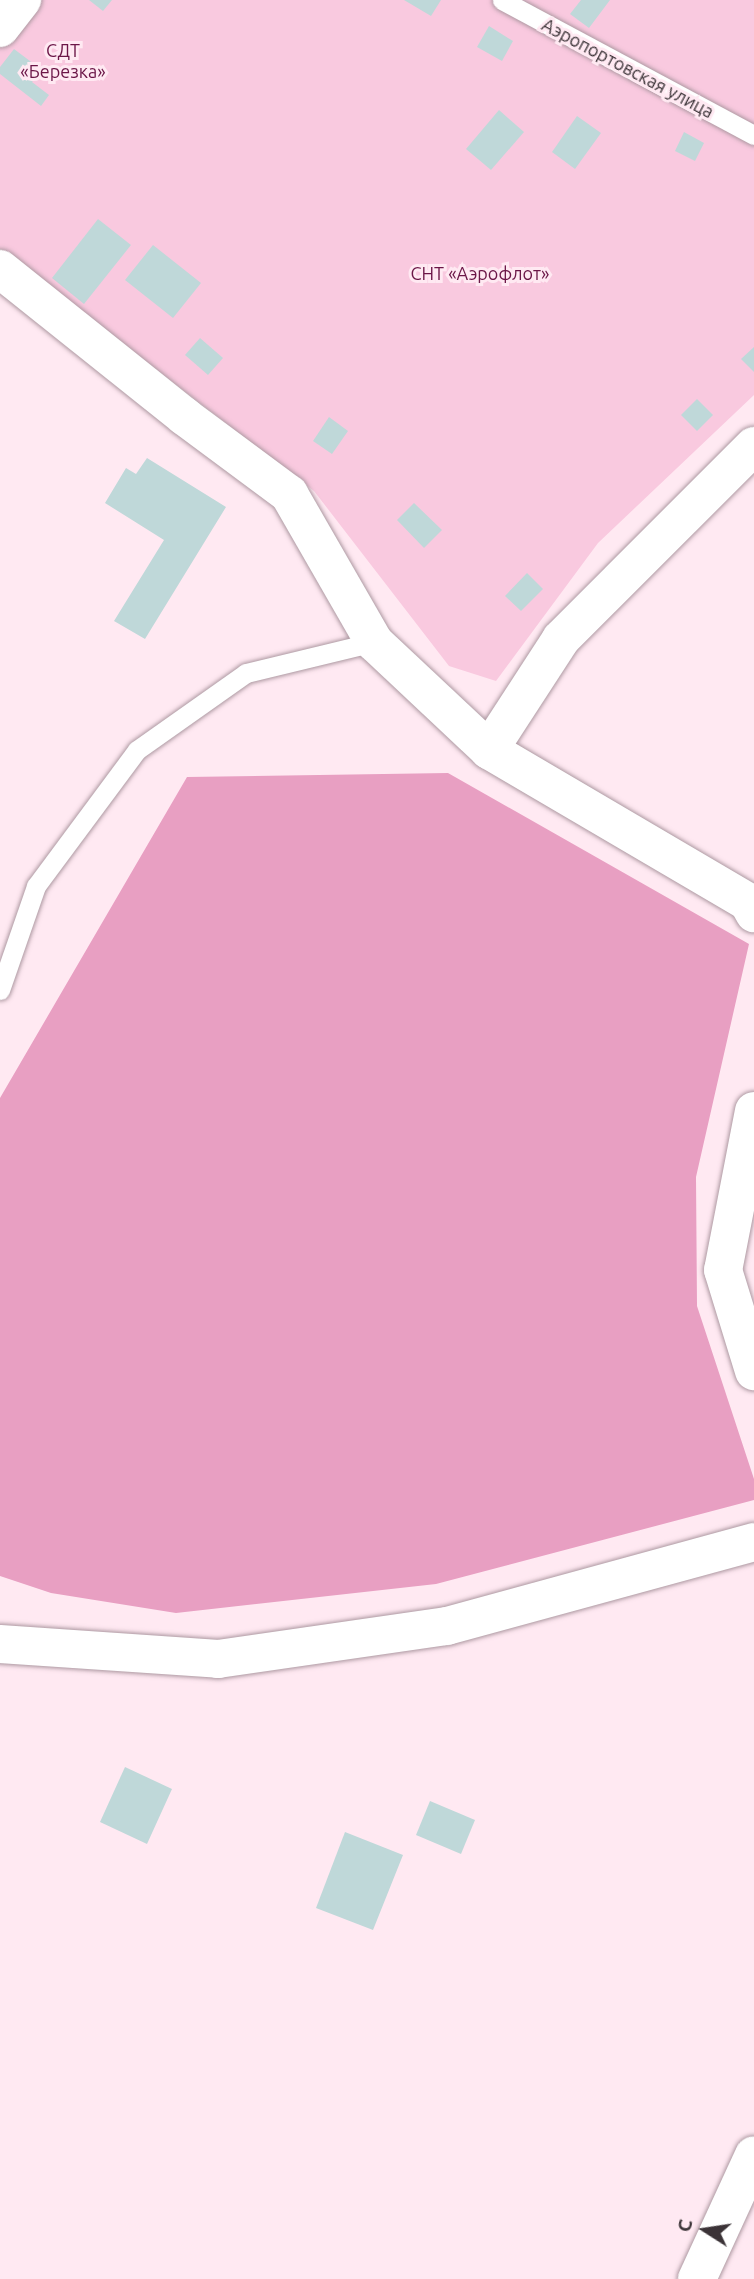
<!DOCTYPE html>
<meta charset="utf-8">
<style>
body{margin:0}
#map{position:relative;width:754px;height:2279px;overflow:hidden;background:#ffe9f2;font-family:Ubuntu,sans-serif}
div>[style]{position:absolute}
[style*='--x']{left:calc(var(--x)*1px);top:calc(var(--y)*1px);width:calc(var(--w)*1px);rotate:calc(var(--a)*1deg)}
.green>*{inset:0;background:#f9c9df}
.forest>*{inset:0;background:#e89fc2}
.building>*{inset:0;background:#bfd8d9}
.roads{filter:drop-shadow(0 0 2px #ae99a2) drop-shadow(0 0 2px #ae99a2)}
.service>*{height:19px;margin:-9.5px;padding:0 9.5px;transform-origin:9.5px;border-radius:9.5px;background:#fff}
.minor>*{height:38px;margin:-19px;padding:0 19px;transform-origin:19px;border-radius:19px;background:#fff}
span{translate:-50% -50%;white-space:nowrap;text-align:center;line-height:1.15;-webkit-text-stroke:6px #ffe9f2;paint-order:stroke}
.park-label{font-size:18px;color:#6b1647}
.street-label{font-size:18px;color:#3b3337}
.north{position:absolute;left:670px;top:2195px;width:70px;height:70px;-webkit-text-stroke:5px #ffe9f2;paint-order:stroke;rotate:282deg;font-size:19px;font-weight:700;line-height:28px;text-align:center;color:#3b3337}
.north::after{content:'';display:block;margin:auto;width:24px;height:32px;background:#3b3337;clip-path:polygon(50% 0,100% 100%,50% 72%,0 100%)}
</style>
<div id="map">
<div class="green">
<i style="clip-path:polygon(0 0,754px 0,754px 395px,598px 543px,496px 681px,449px 666px,314px 491px,0 249px)"></i>
</div>
<div class="forest">
<i style="clip-path:polygon(448px 773px,749px 944px,696px 1177px,697px 1306px,754px 1479px,754px 1500px,436px 1584px,176px 1613px,51px 1593px,0 1576px,0 1098px,187px 777px)"></i>
</div>
<div class="building">
<i style="clip-path:polygon(89px 0,112px 0,103px 11px)"></i>
<i style="clip-path:polygon(404px 0,441px 0,431px 16px)"></i>
<i style="clip-path:polygon(581px 0,610px 0,589px 28px,570px 14px)"></i>
<i style="clip-path:polygon(489px 26px,513px 41px,502px 61px,477px 47px)"></i>
<i style="clip-path:polygon(14px 49px,42px 70px,32px 82px,49px 95px,41px 106px,0 74px,0 67px)"></i>
<i style="clip-path:polygon(499px 110px,524px 132px,491px 170px,466px 149px)"></i>
<i style="clip-path:polygon(577px 116px,601px 133px,575px 169px,552px 152px)"></i>
<i style="clip-path:polygon(684px 132px,704px 143px,695px 161px,675px 151px)"></i>
<i style="clip-path:polygon(98px 219px,131px 245px,84px 304px,52px 278px)"></i>
<i style="clip-path:polygon(153px 245px,201px 283px,173px 318px,125px 280px)"></i>
<i style="clip-path:polygon(200px 338px,223px 358px,208px 375px,185px 355px)"></i>
<i style="clip-path:polygon(754px 347px,754px 372px,741px 359px)"></i>
<i style="clip-path:polygon(697px 399px,713px 415px,697px 431px,681px 415px)"></i>
<i style="clip-path:polygon(329px 417px,348px 431px,332px 454px,313px 441px)"></i>
<i style="clip-path:polygon(147px 458px,226px 507px,145px 639px,114px 621px,164px 540px,105px 503px,126px 468px,136px 474px)"></i>
<i style="clip-path:polygon(414px 503px,442px 530px,424px 548px,397px 520px)"></i>
<i style="clip-path:polygon(527px 573px,543px 589px,521px 611px,505px 596px)"></i>
<i style="clip-path:polygon(125px 1767px,172px 1789px,147px 1844px,100px 1822px)"></i>
<i style="clip-path:polygon(430px 1801px,475px 1820px,461px 1854px,416px 1835px)"></i>
<i style="clip-path:polygon(345px 1832px,403px 1855px,373px 1930px,316px 1908px)"></i>
</div>
<div class="roads">
<div class="service">
<i style="--x:502;--y:0;--w:286;--a:28.2"></i>
<i style="--x:0;--y:990;--w:110;--a:-70.9"></i>
<i style="--x:36;--y:886;--w:169;--a:-53.4"></i>
<i style="--x:137;--y:750;--w:133;--a:-35.2"></i>
<i style="--x:246;--y:673;--w:132;--a:-13.6"></i>
</div>
<div class="minor">
<i style="--x:0;--y:28;--w:36;--a:-52"></i>
<i style="--x:0;--y:269;--w:236;--a:38.6"></i>
<i style="--x:184;--y:416;--w:131;--a:36.6"></i>
<i style="--x:289;--y:494;--w:171;--a:60.1"></i>
<i style="--x:374;--y:642;--w:158;--a:43.2"></i>
<i style="--x:489;--y:750;--w:300;--a:30.4"></i>
<i style="--x:748;--y:902;--w:13;--a:61"></i>
<i style="--x:489;--y:750;--w:132;--a:-57"></i>
<i style="--x:561;--y:639;--w:273;--a:-45"></i>
<i style="--x:754;--y:1111;--w:162;--a:101"></i>
<i style="--x:723;--y:1270;--w:106;--a:72.9"></i>
<i style="--x:0;--y:1644;--w:219;--a:3.9"></i>
<i style="--x:218;--y:1659;--w:231;--a:-8.2"></i>
<i style="--x:447;--y:1626;--w:318;--a:-15.3"></i>
<i style="--x:697;--y:2279;--w:136;--a:-65.3"></i>
</div>
</div>
<div class="park-label">
<span style="left:63px;top:61px">СДТ<br>«Березка»</span>
<span style="left:480px;top:273px">СНТ «Аэрофлот»</span>
</div>
<div class="street-label">
<span style="left:628px;top:68px;rotate:28deg">Аэропортовская улица</span>
</div>
<div class="north">С</div>
</div>
